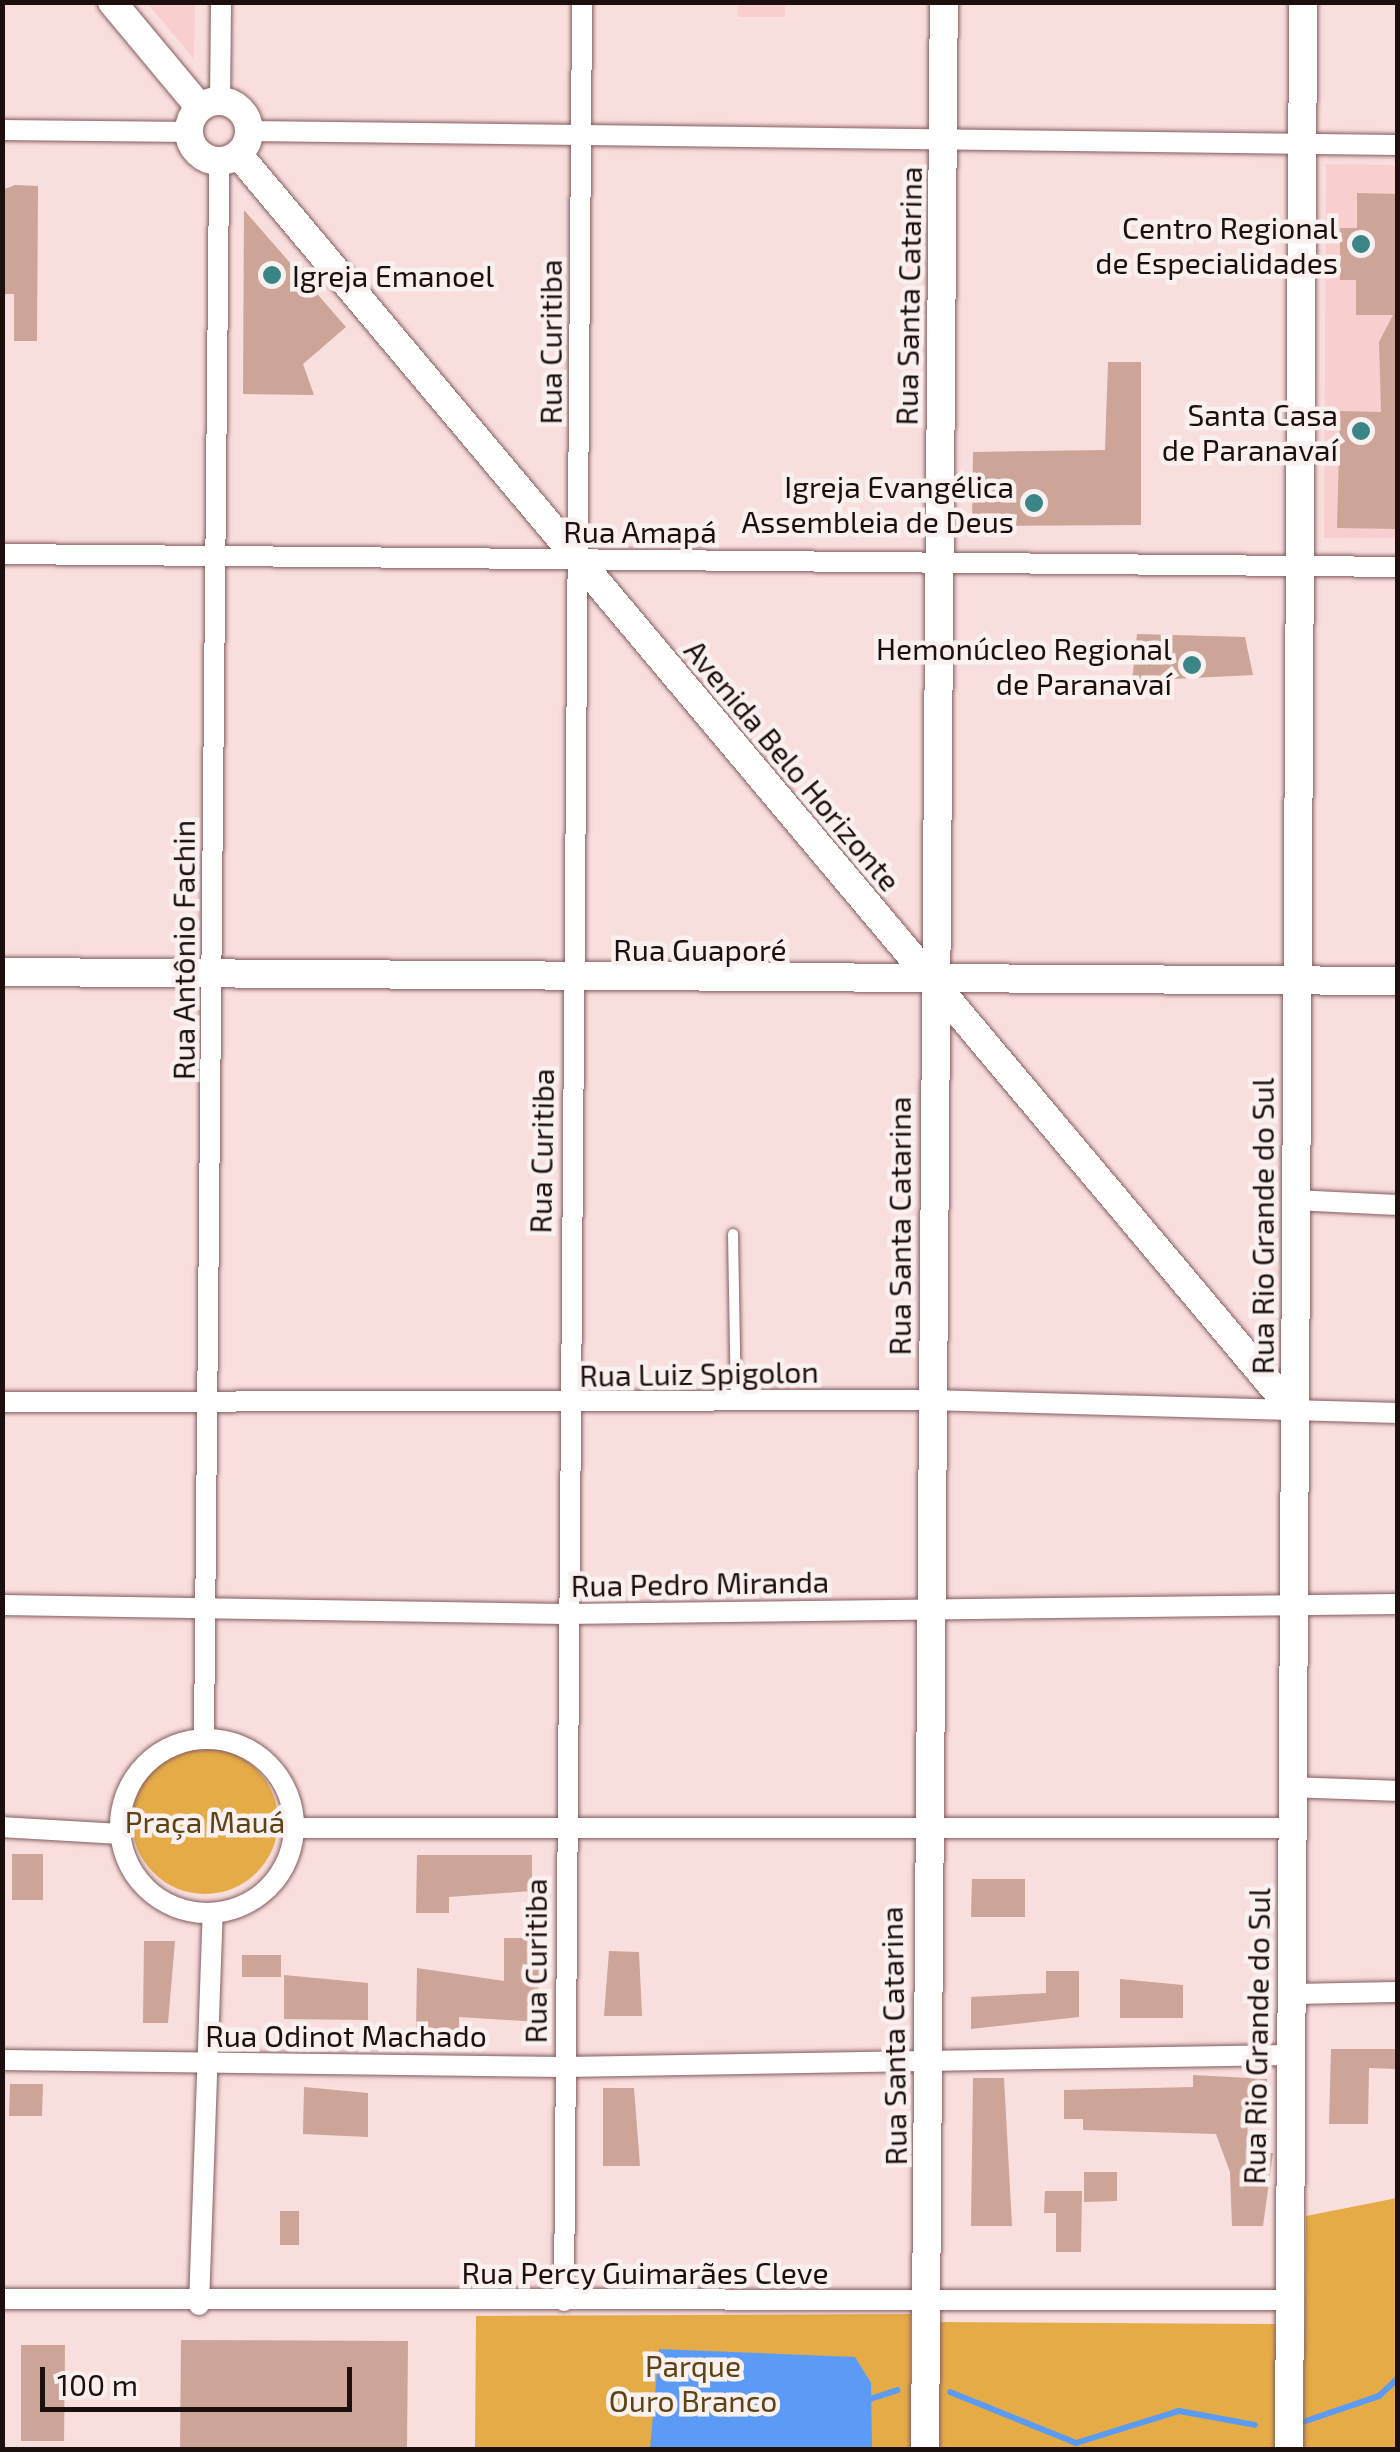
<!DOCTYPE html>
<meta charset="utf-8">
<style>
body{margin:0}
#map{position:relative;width:1400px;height:2452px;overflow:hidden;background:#f9dede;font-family:"Exo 2",sans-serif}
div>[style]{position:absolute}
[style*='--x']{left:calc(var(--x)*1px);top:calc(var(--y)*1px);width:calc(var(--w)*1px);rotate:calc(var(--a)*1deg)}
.built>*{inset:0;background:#f9cecf}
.green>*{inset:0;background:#e5ab47}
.round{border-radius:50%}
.water>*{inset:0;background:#5c9bf5}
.stream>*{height:6px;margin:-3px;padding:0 3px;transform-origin:3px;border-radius:3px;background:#5c9bf5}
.building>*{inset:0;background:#cca498}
.roads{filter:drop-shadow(0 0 2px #845d5e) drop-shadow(0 0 2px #845d5e)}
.lane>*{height:10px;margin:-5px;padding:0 5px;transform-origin:5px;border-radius:5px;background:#fff}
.street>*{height:20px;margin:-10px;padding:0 10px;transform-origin:10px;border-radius:10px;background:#fff}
.street>.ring{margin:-10px;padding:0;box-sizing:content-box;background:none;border:20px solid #fff;border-radius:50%}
.secondary>*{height:28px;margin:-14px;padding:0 14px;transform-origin:14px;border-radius:14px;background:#fff}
.secondary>.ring{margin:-14px;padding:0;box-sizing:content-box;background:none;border:28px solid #fff;border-radius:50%}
.dots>*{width:28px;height:28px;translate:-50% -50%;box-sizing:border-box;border:5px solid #f9f0f0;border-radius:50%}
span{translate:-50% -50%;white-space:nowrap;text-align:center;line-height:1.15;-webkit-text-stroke:9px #f9f0f0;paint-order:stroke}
.poi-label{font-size:30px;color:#1e0f0f}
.right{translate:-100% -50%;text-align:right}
.left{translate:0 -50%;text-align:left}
.street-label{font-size:30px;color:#1e0f0f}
.park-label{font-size:30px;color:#5e4315}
.frame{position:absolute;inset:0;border:5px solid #1e0f0f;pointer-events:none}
.scale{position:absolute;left:40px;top:2367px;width:312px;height:45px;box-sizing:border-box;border:5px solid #1e0f0f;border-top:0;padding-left:12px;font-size:30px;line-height:35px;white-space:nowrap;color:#1e0f0f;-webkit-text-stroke:8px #f9f0f0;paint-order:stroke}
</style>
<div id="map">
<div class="built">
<i style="clip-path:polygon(147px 3px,195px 3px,194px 59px)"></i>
<i style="clip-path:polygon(738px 3px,785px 3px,785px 17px,738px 17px)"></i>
<i style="clip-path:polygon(1326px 164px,1397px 165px,1397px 538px,1324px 538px)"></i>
</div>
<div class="green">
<i class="round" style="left:132px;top:1748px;width:146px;height:146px"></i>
<i style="clip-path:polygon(1397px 2198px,1397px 2449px,1303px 2449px,1306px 2216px)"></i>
<i style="clip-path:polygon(911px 2314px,911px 2449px,475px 2450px,476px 2316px)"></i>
<i style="clip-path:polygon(938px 2322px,1275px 2324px,1281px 2449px,931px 2450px)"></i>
</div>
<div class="water">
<i style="clip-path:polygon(659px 2349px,855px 2357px,871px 2383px,872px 2449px,650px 2449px)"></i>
</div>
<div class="stream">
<i style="--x:950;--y:2392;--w:136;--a:22"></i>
<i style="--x:1076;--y:2443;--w:108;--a:-17.3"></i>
<i style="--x:1179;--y:2411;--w:77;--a:10.4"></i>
<i style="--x:867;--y:2400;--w:32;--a:-18"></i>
<i style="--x:1300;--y:2423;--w:83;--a:-18.9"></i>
<i style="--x:1379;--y:2396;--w:26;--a:-43"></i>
</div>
<div class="building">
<i style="clip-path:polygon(15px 185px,38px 186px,37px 341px,14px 341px,14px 294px,2px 294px,2px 190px)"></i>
<i style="clip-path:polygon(1357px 193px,1398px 194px,1398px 529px,1337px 528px,1340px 411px,1381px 412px,1379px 342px,1393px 315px,1356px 315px,1356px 280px,1340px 280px,1340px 228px,1357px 228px)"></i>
<i style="clip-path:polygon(244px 210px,346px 327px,303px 364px,314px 395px,243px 394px)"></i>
<i style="clip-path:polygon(1108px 362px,1141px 362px,1141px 525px,972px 526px,973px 452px,1105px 450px)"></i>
<i style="clip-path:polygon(1137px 634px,1245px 637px,1253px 675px,1132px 681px)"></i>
<i style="clip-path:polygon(12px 1854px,43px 1854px,43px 1900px,12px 1900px)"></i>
<i style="clip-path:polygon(417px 1855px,532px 1855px,532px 1891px,449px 1897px,449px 1913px,416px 1913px)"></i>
<i style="clip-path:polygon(972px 1879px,1025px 1879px,1025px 1917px,971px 1917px)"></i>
<i style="clip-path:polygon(504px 1938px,539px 1938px,538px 2022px,459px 2017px,459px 2031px,416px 2030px,417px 1968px,504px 1981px)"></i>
<i style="clip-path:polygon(144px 1941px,175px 1941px,168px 2023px,143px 2023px)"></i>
<i style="clip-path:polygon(609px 1951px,639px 1952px,642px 2016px,604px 2016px)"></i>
<i style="clip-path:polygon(242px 1955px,281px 1955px,281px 1977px,242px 1977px)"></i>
<i style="clip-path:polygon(1046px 1971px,1079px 1971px,1079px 2017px,971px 2029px,971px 1997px,1046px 1993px)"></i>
<i style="clip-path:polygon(284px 1975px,368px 1983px,368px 2020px,284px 2019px)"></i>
<i style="clip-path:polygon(1120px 1979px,1183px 1985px,1183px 2018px,1120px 2018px)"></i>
<i style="clip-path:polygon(1331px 2049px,1398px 2049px,1398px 2069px,1369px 2068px,1368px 2124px,1329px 2124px)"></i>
<i style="clip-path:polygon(1193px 2075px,1267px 2079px,1266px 2114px,1248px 2114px,1247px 2153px,1273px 2153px,1263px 2226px,1232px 2226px,1230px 2172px,1216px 2134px,1083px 2130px,1083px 2119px,1064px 2119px,1064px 2090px,1193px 2087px)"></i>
<i style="clip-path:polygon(973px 2078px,1004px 2078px,1012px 2226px,971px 2226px)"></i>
<i style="clip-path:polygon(10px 2084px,43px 2084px,42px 2116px,9px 2116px)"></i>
<i style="clip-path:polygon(304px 2087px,368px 2093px,368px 2137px,303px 2134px)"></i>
<i style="clip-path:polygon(603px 2088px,634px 2088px,640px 2166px,603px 2166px)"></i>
<i style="clip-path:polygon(1084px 2172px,1117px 2172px,1117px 2201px,1084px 2202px)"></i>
<i style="clip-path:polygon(1045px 2191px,1082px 2191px,1081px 2252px,1056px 2252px,1056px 2213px,1044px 2213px)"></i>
<i style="clip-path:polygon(280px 2211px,299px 2211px,299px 2245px,280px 2245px)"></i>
<i style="clip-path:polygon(181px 2340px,408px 2341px,407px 2450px,180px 2450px)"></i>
<i style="clip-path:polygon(21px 2345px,65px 2345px,64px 2441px,21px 2441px)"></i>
</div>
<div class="roads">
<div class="lane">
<i style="--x:733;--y:1234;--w:166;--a:89"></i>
</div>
<div class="street">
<i style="--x:220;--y:101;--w:99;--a:-89.4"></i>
<i style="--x:2;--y:130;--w:188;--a:0.6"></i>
<i style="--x:248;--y:131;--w:1150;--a:0.7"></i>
<i style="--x:2;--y:554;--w:1396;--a:0.53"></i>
<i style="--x:1293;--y:1200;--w:105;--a:2.7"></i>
<i style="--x:2;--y:1402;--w:929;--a:-0.12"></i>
<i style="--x:931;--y:1400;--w:467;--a:1.6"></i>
<i style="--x:2;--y:1605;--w:562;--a:0.92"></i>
<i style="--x:564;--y:1614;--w:834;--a:-0.69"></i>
<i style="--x:204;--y:1738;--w:1575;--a:-89.45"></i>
<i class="ring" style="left:120px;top:1739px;width:154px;height:154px"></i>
<i style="--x:1291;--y:1787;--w:107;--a:2.1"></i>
<i style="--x:2;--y:1827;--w:117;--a:3.4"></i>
<i style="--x:294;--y:1828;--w:996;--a:0"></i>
<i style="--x:1291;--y:1994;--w:107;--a:-1.1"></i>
<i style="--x:2;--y:2060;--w:562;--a:0.71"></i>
<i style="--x:564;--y:2067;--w:725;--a:-0.95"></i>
<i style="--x:2;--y:2299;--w:1286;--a:0.04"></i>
<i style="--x:564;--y:2301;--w:2299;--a:-89.55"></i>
<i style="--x:199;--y:2305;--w:392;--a:-88"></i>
</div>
<div class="secondary">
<i style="--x:112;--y:2;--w:133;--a:50.2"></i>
<i class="ring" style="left:189px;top:101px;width:32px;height:32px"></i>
<i style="--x:242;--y:159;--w:1636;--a:49.98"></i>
<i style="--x:2;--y:972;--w:1396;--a:0.37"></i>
<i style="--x:925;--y:2450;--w:2448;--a:-89.56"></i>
<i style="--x:1289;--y:2450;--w:2448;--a:-89.67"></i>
</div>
</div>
<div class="dots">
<i style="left:1361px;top:244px;background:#3c8587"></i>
<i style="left:272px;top:275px;background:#3c8587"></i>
<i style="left:1361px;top:431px;background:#3c8587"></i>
<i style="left:1034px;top:503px;background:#3c8587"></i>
<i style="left:1192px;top:665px;background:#3c8587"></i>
</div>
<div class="poi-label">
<span class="right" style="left:1338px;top:244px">Centro Regional<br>de Especialidades</span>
<span class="left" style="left:292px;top:275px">Igreja Emanoel</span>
<span class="right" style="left:1338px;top:431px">Santa Casa<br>de Paranavaí</span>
<span class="right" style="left:1014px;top:503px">Igreja Evangélica<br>Assembleia de Deus</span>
<span class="right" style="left:1172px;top:665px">Hemonúcleo Regional<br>de Paranavaí</span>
</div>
<div class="street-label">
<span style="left:908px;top:296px;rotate:-89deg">Rua Santa Catarina</span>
<span style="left:550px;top:342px;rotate:-90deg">Rua Curitiba</span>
<span style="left:640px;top:531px">Rua Amapá</span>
<span style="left:793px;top:765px;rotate:50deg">Avenida Belo Horizonte</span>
<span style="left:700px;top:949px">Rua Guaporé</span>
<span style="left:183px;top:950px;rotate:-90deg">Rua Antônio Fachin</span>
<span style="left:541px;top:1151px;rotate:-89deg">Rua Curitiba</span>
<span style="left:899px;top:1226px;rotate:-90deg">Rua Santa Catarina</span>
<span style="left:1262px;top:1226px;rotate:-90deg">Rua Rio Grande do Sul</span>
<span style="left:699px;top:1373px;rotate:-1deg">Rua Luiz Spigolon</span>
<span style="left:700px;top:1583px;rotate:-1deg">Rua Pedro Miranda</span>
<span style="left:535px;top:1961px;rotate:-90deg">Rua Curitiba</span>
<span style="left:346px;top:2035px">Rua Odinot Machado</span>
<span style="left:893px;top:2036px;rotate:-91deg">Rua Santa Catarina</span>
<span style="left:1256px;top:2036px;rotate:-89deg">Rua Rio Grande do Sul</span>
<span style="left:645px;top:2272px">Rua Percy Guimarães Cleve</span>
</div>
<div class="park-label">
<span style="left:205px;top:1821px">Praça Mauá</span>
<span style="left:693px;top:2382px">Parque<br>Ouro Branco</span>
</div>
<div class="frame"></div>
<div class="scale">100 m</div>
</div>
